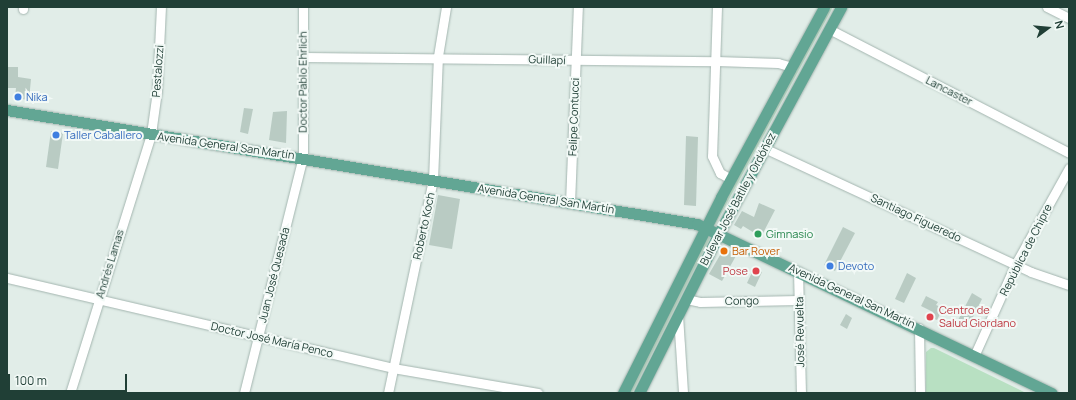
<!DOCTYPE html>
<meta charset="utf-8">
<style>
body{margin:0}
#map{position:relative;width:1076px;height:400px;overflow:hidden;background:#e1ede8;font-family:Manrope,sans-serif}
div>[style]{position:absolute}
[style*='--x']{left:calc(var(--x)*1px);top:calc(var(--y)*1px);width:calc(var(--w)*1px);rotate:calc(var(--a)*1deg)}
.green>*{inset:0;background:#b8e0c2}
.building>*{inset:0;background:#b9cbc3}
.roads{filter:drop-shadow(0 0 1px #a3b5af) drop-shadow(0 0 1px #a3b5af)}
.minor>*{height:9px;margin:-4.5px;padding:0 4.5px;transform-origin:4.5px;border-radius:4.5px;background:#fff}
.major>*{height:11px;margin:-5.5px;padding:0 5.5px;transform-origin:5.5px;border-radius:5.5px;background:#62a694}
.dots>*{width:11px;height:11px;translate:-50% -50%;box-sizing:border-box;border:2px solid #f2f9f6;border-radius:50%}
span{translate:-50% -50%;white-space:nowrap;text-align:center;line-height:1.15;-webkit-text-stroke:4px #f2f9f6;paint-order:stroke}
.street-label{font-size:11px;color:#203f36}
.shop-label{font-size:11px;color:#366cbe}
.left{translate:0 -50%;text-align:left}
.leisure-label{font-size:11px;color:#27864d}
.food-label{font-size:11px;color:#c56008}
.health-label{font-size:11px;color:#be3a42}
.right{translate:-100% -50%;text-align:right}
.frame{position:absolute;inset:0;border:8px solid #203f36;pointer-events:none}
.north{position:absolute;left:1028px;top:8px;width:40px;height:40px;-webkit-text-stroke:3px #f2f9f6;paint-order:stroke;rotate:74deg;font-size:11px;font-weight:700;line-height:16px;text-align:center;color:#203f36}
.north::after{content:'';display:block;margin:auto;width:14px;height:18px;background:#203f36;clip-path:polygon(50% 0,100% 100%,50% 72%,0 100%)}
.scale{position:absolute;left:8px;top:374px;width:119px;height:18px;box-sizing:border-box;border:2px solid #203f36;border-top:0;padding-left:5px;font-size:12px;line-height:14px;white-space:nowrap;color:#203f36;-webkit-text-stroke:3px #f2f9f6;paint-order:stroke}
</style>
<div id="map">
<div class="green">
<i style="clip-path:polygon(829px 7px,833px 7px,715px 225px,714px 223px)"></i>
<i style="clip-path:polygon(707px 236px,710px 238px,632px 393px,628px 393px)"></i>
<i style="clip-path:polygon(931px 348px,934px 348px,1026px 393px,926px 393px,926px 352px)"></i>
</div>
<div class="building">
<i style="clip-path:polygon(7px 67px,18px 67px,18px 77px,31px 79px,29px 100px,15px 98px,16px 88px,7px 88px)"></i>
<i style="clip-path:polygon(244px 108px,253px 109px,248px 134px,240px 132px)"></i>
<i style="clip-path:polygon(287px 111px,286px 143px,269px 140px,273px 112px)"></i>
<i style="clip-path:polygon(51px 131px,63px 133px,58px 169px,46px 167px)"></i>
<i style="clip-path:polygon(686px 136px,698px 137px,696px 206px,684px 205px)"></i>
<i style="clip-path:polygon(438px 195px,460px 199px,452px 249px,429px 245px)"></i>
<i style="clip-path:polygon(759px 203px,775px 210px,761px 237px,743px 226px,741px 229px,734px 225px,742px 211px,754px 217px)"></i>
<i style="clip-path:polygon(843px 227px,855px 233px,835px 271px,824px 265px)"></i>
<i style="clip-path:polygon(727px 249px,737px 254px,722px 281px,709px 274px,723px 250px)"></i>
<i style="clip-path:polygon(754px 268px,762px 272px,755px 287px,747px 283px)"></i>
<i style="clip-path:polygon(907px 273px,916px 278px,904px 303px,895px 299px)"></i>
<i style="clip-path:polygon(972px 293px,982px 299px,967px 329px,956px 324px)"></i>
<i style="clip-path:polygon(926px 296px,938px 302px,936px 305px,943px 308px,937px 320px,930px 317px,933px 312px,921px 306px)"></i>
<i style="clip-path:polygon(846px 314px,852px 318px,847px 329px,840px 325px)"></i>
</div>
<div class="roads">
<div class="minor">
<i style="--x:717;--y:7;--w:149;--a:91.9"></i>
<i style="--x:712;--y:156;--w:19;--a:65"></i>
<i style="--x:720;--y:173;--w:13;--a:29"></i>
<i style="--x:1047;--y:7;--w:25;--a:27"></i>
<i style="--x:23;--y:9;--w:2;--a:-90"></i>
<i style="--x:829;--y:29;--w:270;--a:27.3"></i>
<i style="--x:303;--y:57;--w:413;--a:0.6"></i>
<i style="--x:716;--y:61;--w:62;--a:1.8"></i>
<i style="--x:778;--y:63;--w:15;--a:16"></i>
<i style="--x:764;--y:148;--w:294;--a:24.9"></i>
<i style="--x:1031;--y:272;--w:40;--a:18.9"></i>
<i style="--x:570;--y:203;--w:196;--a:-87.7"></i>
<i style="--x:798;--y:271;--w:122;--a:88.6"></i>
<i style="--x:7;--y:278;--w:396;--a:13.1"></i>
<i style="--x:393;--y:368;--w:147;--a:9.8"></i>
<i style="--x:686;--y:299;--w:14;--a:12"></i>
<i style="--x:700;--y:302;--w:99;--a:-1.2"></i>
<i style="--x:678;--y:315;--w:78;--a:86.3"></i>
<i style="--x:919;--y:328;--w:65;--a:89.1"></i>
<i style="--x:975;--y:354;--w:98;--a:-65.8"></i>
<i style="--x:1015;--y:265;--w:111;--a:-60.9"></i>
<i style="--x:70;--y:393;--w:271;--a:-72.6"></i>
<i style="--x:151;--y:134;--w:43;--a:-82.1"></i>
<i style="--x:157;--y:91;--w:84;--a:-87.3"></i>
<i style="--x:244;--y:393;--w:243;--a:-76"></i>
<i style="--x:303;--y:157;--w:150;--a:-90"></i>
<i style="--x:388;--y:393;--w:218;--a:-78.1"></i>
<i style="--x:433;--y:180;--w:124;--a:-87.7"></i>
<i style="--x:438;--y:56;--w:50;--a:-80.7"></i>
</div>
<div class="major">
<i style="--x:7;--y:110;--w:699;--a:9.38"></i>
<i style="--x:697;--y:224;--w:393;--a:25.5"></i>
<i style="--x:623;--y:393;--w:219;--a:-63.4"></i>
<i style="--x:721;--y:197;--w:216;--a:-61.5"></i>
<i style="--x:639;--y:393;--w:179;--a:-63.4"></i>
<i style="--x:719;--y:233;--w:257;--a:-61.6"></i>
</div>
</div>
<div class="dots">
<i style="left:18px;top:97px;background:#3f7fe0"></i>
<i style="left:56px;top:135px;background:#3f7fe0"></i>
<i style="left:758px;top:234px;background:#2e9e5b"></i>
<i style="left:724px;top:251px;background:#e8710a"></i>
<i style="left:830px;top:266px;background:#3f7fe0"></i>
<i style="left:756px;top:271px;background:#e0444e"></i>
<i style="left:930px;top:317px;background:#e0444e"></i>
</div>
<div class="street-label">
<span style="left:547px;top:60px;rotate:2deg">Guillapí</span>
<span style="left:158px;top:71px;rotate:-86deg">Pestalozzi</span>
<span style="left:303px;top:82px;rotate:-90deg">Doctor Pablo Ehrlich</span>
<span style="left:949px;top:91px;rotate:27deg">Lancaster</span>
<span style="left:574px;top:117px;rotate:-88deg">Felipe Contucci</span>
<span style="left:226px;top:146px;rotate:8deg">Avenida General San Martín</span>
<span style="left:546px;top:199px;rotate:9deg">Avenida General San Martín</span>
<span style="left:738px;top:199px;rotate:-62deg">Bulevar José Batlle y Ordóñez</span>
<span style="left:916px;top:218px;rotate:25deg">Santiago Figueredo</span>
<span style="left:424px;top:226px;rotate:-78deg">Roberto Koch</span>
<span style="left:1026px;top:250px;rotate:-63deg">República de Chipre</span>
<span style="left:110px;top:264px;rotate:-73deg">Andrés Lamas</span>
<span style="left:274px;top:275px;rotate:-76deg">Juan José Quesada</span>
<span style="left:852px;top:296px;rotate:25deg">Avenida General San Martín</span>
<span style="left:742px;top:301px;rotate:-1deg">Congo</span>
<span style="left:800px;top:332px;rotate:-91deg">José Revuelta</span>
<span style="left:272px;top:340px;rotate:13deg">Doctor José María Penco</span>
</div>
<div class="shop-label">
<span class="left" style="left:26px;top:97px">Nika</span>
<span class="left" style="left:64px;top:135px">Taller Caballero</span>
<span class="left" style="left:838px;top:266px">Devoto</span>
</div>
<div class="leisure-label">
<span class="left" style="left:766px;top:234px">Gimnasio</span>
</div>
<div class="food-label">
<span class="left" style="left:732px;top:251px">Bar Rover</span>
</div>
<div class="health-label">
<span class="right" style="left:748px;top:271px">Pose</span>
<span class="left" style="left:939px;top:317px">Centro de<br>Salud Giordano</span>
</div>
<div class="frame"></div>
<div class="north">N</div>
<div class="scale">100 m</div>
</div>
